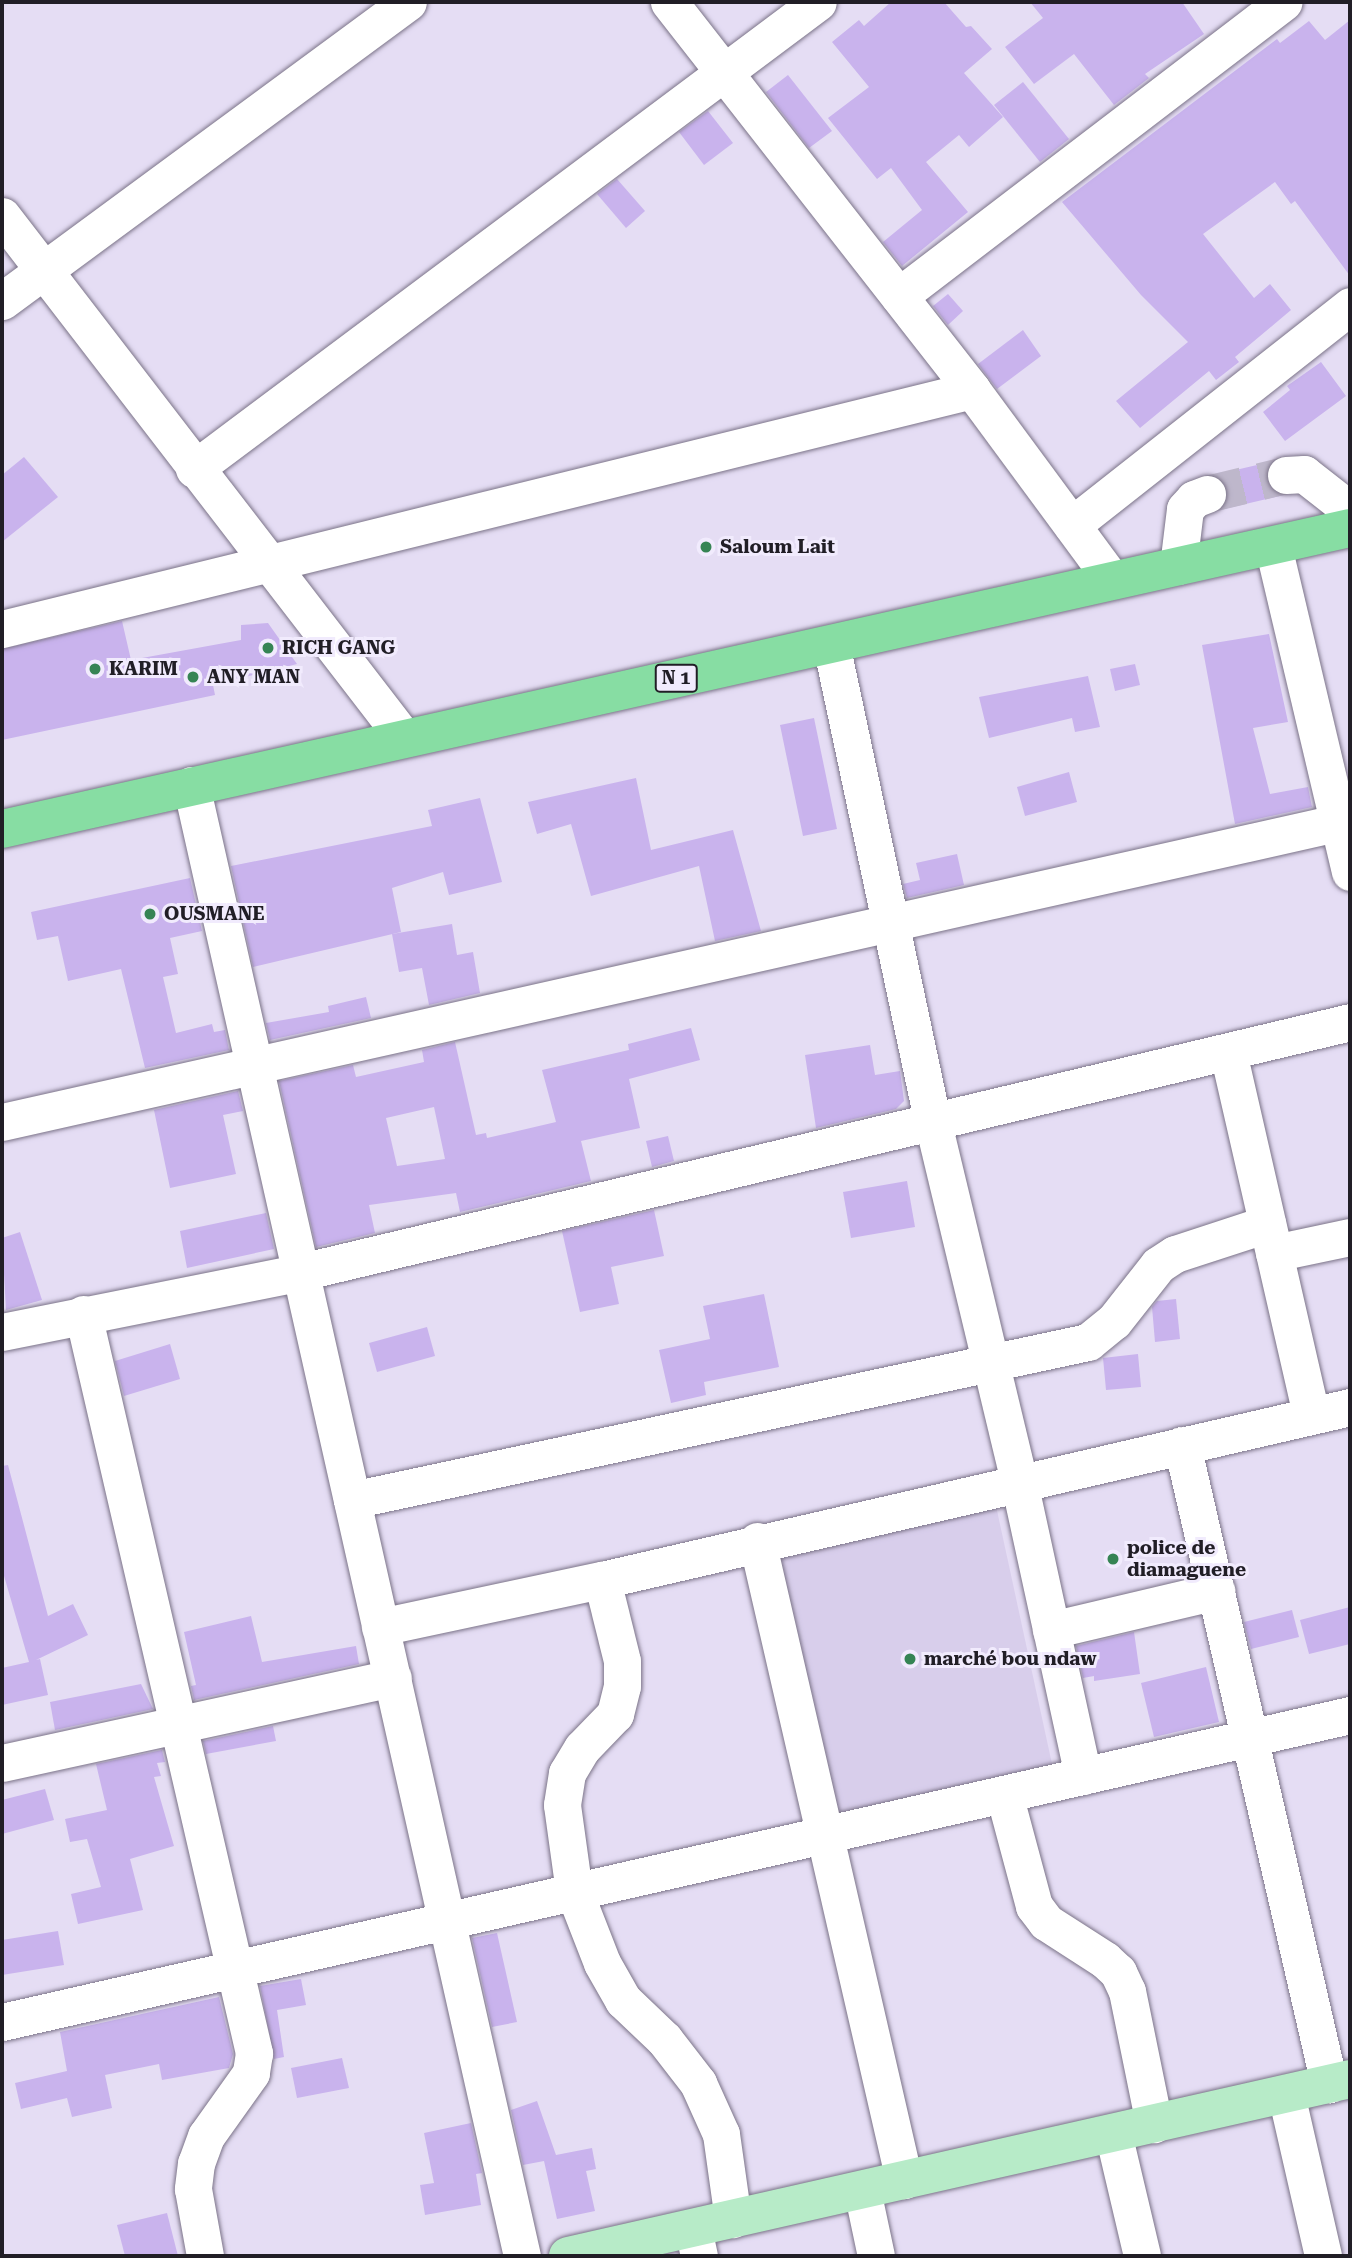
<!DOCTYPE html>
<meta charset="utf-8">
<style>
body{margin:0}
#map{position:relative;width:1352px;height:2258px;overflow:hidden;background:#e5ddf4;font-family:"Roboto Serif",serif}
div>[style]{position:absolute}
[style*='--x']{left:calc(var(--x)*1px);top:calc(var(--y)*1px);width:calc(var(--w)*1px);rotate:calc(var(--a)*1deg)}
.built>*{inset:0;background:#d8ceeb}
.building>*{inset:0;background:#c9b3ed}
.minor-tunnel>*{height:37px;margin-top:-18.5px;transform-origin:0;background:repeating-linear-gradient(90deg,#beb7cb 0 37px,transparent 0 55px)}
.roads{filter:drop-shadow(0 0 2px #7b7388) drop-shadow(0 0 2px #7b7388)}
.minor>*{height:37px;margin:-18.5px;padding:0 18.5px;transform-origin:18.5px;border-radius:18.5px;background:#fff}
.major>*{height:38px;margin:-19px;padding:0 19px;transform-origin:19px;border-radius:19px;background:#b7ebc8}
.highway>*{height:38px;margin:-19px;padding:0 19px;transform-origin:19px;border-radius:19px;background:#87dda3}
.dots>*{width:19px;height:19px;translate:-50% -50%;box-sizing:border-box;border:4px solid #f1ebfd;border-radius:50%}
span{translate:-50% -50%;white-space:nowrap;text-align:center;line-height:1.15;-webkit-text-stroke:6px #f1ebfd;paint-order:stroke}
.shield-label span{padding:2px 5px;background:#f1ebfd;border:2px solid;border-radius:5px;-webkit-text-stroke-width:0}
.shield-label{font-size:18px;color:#211e26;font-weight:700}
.poi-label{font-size:19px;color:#211e26;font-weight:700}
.left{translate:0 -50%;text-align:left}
.frame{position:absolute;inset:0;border:4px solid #211e26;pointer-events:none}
</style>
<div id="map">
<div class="built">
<i style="clip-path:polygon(996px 1506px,1052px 1764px,1048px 1771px,829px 1818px,765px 1554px)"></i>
</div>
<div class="building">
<i style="clip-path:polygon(891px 2px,944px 2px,966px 27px,971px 26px,992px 49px,964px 73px,1003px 117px,969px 147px,959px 135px,926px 162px,968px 212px,902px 266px,883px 242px,922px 210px,891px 168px,877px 179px,828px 118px,869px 87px,832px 42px,859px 20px,864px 26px)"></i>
<i style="clip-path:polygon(1030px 2px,1182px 2px,1204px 34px,1145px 74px,1149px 78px,1114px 105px,1074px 54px,1034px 84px,1005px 47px,1043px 18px)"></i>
<i style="clip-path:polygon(1350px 20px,1350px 276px,1295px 201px,1291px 204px,1275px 182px,1203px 234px,1254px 298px,1270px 284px,1291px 310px,1235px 357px,1239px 362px,1216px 380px,1209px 371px,1140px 428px,1116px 401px,1188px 342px,1141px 295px,1062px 202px,1277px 39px,1280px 43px,1309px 21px,1325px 40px)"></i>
<i style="clip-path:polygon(788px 75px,832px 131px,809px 148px,766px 92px)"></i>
<i style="clip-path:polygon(1023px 82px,1069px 139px,1040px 162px,994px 105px)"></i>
<i style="clip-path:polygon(708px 111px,733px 143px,704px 165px,679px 132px)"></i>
<i style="clip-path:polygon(617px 179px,645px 211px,626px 228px,597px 194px)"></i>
<i style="clip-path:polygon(948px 294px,963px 311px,948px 325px,933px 306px)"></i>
<i style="clip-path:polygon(1023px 330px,1041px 356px,997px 389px,978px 364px)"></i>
<i style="clip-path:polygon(1321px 362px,1346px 396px,1285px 441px,1263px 412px,1290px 390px,1287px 386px)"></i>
<i style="clip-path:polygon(24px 457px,58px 497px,2px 542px,2px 475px)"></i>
<i style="clip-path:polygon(1270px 462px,1265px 475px,1268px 486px,1284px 495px,1220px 510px,1228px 498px,1227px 487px,1214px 475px)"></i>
<i style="clip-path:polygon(122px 621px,131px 660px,241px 640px,241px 625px,268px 623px,297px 664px,213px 685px,215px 695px,2px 740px,2px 649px)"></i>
<i style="clip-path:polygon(1269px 634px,1288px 722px,1253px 728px,1270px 794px,1308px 787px,1312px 807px,1235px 824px,1202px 645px)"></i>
<i style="clip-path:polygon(1135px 664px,1140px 685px,1115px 691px,1110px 669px)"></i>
<i style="clip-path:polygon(1088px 676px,1100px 727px,1075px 732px,1072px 718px,989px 738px,979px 697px)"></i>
<i style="clip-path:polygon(814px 718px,837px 829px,803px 836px,780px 725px)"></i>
<i style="clip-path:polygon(1069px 772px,1077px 802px,1025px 816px,1017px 787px)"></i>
<i style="clip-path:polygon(636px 778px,651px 850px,733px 830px,761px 931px,715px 941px,699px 866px,591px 896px,571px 824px,537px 834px,528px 802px)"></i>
<i style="clip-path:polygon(480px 798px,502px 882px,449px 895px,443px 872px,392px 888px,401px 932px,253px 967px,231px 866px,432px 826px,428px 810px)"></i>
<i style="clip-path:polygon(957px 854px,964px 885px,907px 898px,903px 884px,920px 880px,916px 863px)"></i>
<i style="clip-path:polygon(190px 878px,202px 931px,170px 938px,178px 974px,163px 977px,176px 1033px,212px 1024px,214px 1032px,225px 1030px,229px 1050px,145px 1068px,121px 969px,68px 981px,58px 936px,37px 940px,31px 912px)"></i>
<i style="clip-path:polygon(452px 924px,457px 955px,473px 952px,480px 993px,429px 1005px,422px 968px,399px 972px,392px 934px)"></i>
<i style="clip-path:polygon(366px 997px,371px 1018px,270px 1040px,266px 1023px,329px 1012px,328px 1006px)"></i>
<i style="clip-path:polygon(evenodd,691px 1028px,700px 1060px,629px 1079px,640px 1128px,581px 1141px,591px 1181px,460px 1212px,456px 1193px,369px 1205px,375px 1233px,316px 1247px,279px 1081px,353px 1065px,356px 1077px,424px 1062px,422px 1050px,455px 1042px,476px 1135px,486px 1133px,487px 1138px,556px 1122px,542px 1070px,629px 1050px,628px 1044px,691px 1028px,434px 1107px,445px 1159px,397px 1166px,386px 1118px,434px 1107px)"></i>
<i style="clip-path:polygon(870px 1045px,875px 1075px,900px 1071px,904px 1101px,896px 1109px,816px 1128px,805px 1055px)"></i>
<i style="clip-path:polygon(238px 1091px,243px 1111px,223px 1115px,236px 1174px,170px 1188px,154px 1110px)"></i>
<i style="clip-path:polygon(668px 1136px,674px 1161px,652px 1167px,646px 1141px)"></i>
<i style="clip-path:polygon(907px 1181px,915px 1227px,851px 1238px,843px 1192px)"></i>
<i style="clip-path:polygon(654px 1210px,664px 1256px,611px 1267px,619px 1304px,580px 1312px,562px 1231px)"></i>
<i style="clip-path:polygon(266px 1213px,274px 1249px,187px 1268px,180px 1231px)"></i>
<i style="clip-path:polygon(20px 1232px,42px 1300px,6px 1310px,2px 1238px)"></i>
<i style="clip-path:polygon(764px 1294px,779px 1367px,704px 1382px,706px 1395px,671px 1403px,659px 1350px,710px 1339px,703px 1306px)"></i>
<i style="clip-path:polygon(1176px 1299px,1180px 1339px,1155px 1342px,1152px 1307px,1157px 1301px)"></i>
<i style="clip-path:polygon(427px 1327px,435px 1356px,377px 1372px,369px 1343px)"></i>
<i style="clip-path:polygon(170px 1344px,180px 1379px,124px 1396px,115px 1361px)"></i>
<i style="clip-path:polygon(1138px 1354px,1141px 1387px,1106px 1390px,1103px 1358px)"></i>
<i style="clip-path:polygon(8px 1465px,48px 1616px,73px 1604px,88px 1635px,36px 1660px,40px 1659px,48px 1695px,2px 1705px,2px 1668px,29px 1662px,2px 1569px,2px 1466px)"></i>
<i style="clip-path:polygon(1350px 1607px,1350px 1644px,1309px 1654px,1300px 1620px)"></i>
<i style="clip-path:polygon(1292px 1610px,1299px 1637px,1251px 1649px,1244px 1622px)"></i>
<i style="clip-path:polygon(251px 1616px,262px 1662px,356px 1646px,359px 1664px,194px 1700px,191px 1686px,196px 1685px,184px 1632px)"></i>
<i style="clip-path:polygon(1134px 1632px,1140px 1674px,1094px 1681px,1094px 1676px,1083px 1678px,1076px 1646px)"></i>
<i style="clip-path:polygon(1206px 1667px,1219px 1722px,1154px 1737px,1141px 1683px)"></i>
<i style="clip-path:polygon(141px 1684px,153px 1709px,55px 1730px,50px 1702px)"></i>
<i style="clip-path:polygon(273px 1726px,276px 1741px,206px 1754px,203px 1741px)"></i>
<i style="clip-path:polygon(162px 1750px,165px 1762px,157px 1763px,161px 1776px,154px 1777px,174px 1846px,130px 1859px,143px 1910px,78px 1924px,71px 1894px,101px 1887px,87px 1839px,70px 1842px,65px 1819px,107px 1810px,96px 1764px)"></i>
<i style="clip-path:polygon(45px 1789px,54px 1820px,2px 1834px,2px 1800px)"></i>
<i style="clip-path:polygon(58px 1931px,64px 1965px,2px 1975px,2px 1940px)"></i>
<i style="clip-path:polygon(497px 1933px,517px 2022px,492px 2027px,472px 1938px)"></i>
<i style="clip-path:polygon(301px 1979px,306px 2005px,277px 2010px,284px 2057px,274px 2059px,260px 1986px)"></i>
<i style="clip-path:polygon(219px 1997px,233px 2054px,229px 2068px,162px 2080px,159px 2064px,105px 2075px,112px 2108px,72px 2117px,67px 2098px,21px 2109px,15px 2083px,67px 2071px,60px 2032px)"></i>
<i style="clip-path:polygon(342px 2058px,349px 2088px,297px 2098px,291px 2068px)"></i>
<i style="clip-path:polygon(537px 2101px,556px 2155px,592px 2148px,596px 2169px,586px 2171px,595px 2211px,557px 2219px,544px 2161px,523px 2165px,511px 2110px)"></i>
<i style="clip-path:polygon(471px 2123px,482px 2173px,476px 2174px,481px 2205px,425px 2215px,420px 2185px,434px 2183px,424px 2133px)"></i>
<i style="clip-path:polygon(167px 2213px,178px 2256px,125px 2256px,117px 2225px)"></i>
</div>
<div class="minor-tunnel">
<i style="--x:1207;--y:494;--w:81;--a:-13.5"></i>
</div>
<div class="roads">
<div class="minor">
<i style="--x:669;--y:2;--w:492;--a:52"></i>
<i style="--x:972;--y:390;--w:236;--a:53.6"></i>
<i style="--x:2;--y:216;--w:659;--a:52.4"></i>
<i style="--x:899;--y:296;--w:484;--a:-37.4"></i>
<i style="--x:2;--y:301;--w:504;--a:-36.37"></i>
<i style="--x:194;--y:469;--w:779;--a:-36.81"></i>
<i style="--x:1286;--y:475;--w:18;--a:-3"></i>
<i style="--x:1304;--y:474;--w:58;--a:38"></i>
<i style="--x:1072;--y:525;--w:354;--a:-38.2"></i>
<i style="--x:1273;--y:546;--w:335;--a:76.7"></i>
<i style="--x:1178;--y:566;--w:57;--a:-83"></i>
<i style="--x:1185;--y:509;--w:13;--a:-48"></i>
<i style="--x:1194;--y:499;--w:14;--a:-21"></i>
<i style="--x:2;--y:629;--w:999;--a:-13.84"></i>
<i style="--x:831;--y:644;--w:490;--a:78"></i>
<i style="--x:933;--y:1123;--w:369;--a:76.5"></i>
<i style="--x:1019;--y:1482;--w:301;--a:77.7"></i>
<i style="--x:191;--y:785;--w:1508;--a:77.32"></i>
<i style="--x:1228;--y:1052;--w:372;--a:77.1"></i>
<i style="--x:2;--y:1122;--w:1381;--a:-12.63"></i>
<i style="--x:1274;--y:1253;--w:78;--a:-11.9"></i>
<i style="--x:83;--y:1314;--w:759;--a:76.97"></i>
<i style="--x:254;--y:2053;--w:20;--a:99"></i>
<i style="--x:251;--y:2073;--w:77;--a:125.5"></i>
<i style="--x:206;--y:2136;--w:29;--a:110"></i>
<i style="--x:196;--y:2163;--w:26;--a:97"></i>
<i style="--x:193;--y:2189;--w:68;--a:79.8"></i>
<i style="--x:2;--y:1332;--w:305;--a:-11.3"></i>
<i style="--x:301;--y:1272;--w:1078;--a:-13.4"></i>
<i style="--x:1182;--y:1445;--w:656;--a:77.04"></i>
<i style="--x:352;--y:1500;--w:753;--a:-12.12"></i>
<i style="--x:1088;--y:1342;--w:33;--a:-39"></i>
<i style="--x:1114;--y:1321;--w:71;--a:-51.8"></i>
<i style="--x:1158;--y:1265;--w:20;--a:-33"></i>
<i style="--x:1175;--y:1254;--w:97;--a:-18.1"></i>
<i style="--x:757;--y:1541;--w:656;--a:77.04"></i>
<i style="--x:602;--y:1580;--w:83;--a:76.1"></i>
<i style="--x:622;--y:1661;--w:25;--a:90"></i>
<i style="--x:622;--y:1686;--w:29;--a:104"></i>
<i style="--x:615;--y:1714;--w:47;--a:134.1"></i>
<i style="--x:582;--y:1748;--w:29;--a:121"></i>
<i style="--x:567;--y:1773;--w:32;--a:99"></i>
<i style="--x:562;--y:1805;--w:87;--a:82.1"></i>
<i style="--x:574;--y:1891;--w:77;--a:68.7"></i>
<i style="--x:602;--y:1963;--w:43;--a:60.4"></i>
<i style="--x:623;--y:2000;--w:57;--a:43.6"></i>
<i style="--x:664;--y:2039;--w:56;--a:52.3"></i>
<i style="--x:698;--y:2083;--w:56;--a:65.7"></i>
<i style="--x:721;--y:2134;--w:86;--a:82"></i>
<i style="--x:380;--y:1627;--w:227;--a:-12"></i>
<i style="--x:602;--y:1580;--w:768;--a:-13.02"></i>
<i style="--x:1051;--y:1630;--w:170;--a:-13.3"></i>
<i style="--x:2;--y:1763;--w:400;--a:-12.3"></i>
<i style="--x:1004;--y:1794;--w:116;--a:75"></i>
<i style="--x:1034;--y:1906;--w:20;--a:53"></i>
<i style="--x:1046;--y:1922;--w:70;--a:32.8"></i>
<i style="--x:1105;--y:1960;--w:18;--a:43"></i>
<i style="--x:1118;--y:1972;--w:21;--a:65"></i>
<i style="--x:1127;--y:1991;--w:136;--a:78.5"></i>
<i style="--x:2;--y:2022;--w:1383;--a:-12.83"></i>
<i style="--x:1286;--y:2094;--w:166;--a:77.1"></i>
<i style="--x:1113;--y:2133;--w:126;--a:76.7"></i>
<i style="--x:862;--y:2190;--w:67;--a:78"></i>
<i style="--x:693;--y:2228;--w:29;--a:78"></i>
</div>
<div class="major">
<i style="--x:568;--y:2256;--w:802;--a:-12.75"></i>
</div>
<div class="highway">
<i style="--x:2;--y:829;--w:1381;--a:-12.59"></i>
</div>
</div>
<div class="dots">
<i style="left:706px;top:547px;background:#368454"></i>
<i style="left:268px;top:648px;background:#368454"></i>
<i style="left:95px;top:669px;background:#368454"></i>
<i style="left:193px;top:677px;background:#368454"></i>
<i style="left:150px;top:914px;background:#368454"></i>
<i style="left:1113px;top:1559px;background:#368454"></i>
<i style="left:910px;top:1659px;background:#368454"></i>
</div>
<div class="shield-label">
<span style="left:676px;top:678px">N 1</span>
</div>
<div class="poi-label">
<span class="left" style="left:720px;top:547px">Saloum Lait</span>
<span class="left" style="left:282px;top:648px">RICH GANG</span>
<span class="left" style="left:109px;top:669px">KARIM</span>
<span class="left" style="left:207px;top:677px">ANY MAN</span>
<span class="left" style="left:164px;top:914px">OUSMANE</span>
<span class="left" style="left:1127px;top:1559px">police de<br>diamaguene</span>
<span class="left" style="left:924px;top:1659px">marché bou ndaw</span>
</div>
<div class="frame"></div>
</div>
